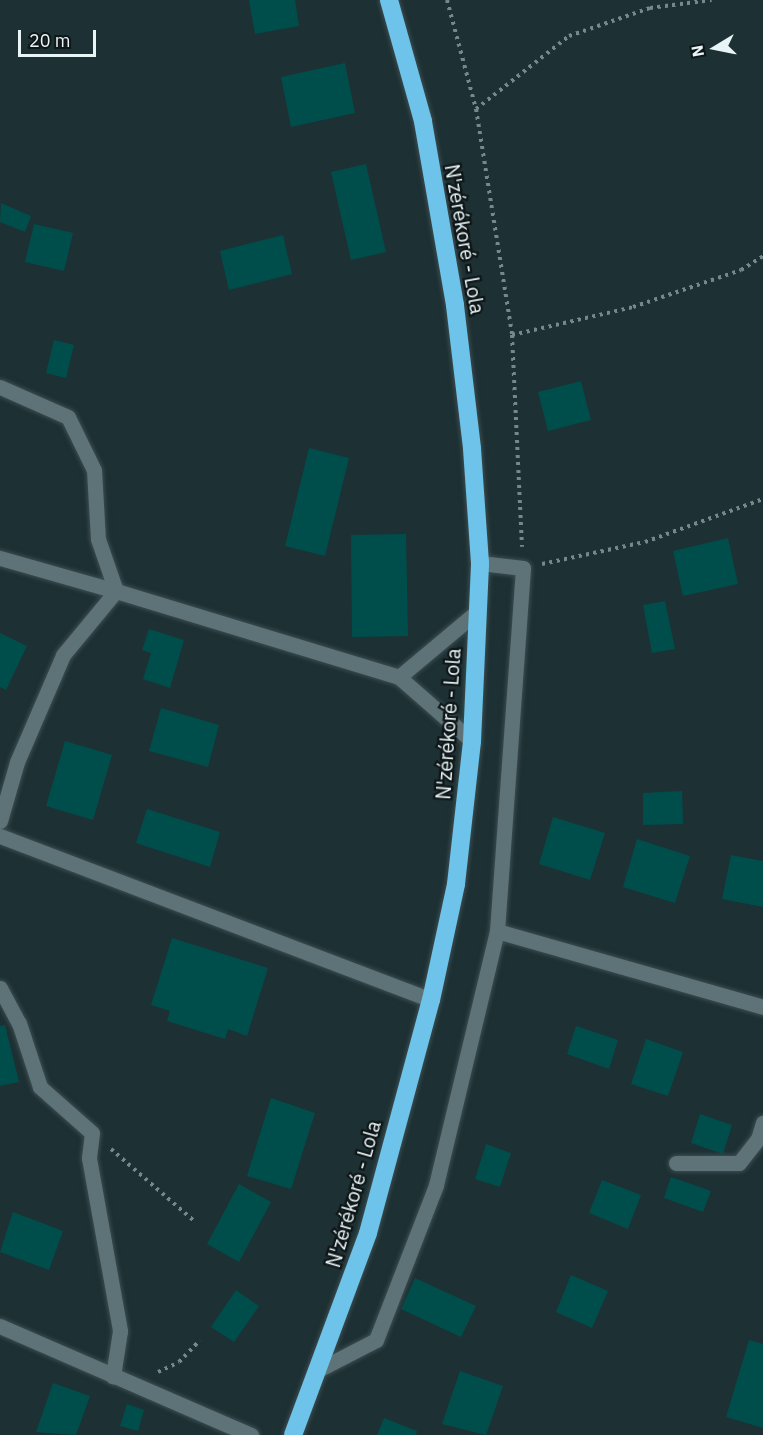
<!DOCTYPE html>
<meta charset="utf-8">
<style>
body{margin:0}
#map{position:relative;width:763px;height:1435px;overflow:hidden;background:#1d3033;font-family:"IBM Plex Sans",sans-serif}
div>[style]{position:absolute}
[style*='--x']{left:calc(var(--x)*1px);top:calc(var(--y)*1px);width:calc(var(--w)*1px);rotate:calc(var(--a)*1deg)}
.building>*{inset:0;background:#004e4b}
.path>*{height:4px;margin-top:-2px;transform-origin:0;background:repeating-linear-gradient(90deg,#78888a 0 3px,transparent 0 7.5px)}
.roads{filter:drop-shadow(0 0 2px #3c4d50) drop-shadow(0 0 2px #3c4d50)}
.minor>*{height:15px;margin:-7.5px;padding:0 7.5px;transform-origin:7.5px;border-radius:7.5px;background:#5e7377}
.highway>*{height:18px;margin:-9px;padding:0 9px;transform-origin:9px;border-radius:9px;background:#6dc3e9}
span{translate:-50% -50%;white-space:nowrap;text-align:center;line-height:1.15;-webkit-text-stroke:4.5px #0e1618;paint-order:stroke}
.street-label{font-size:20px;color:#e9f4f6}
.north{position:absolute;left:685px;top:18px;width:60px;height:60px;-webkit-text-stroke:4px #0e1618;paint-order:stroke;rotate:260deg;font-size:16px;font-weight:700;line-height:24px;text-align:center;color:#e9f4f6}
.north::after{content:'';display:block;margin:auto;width:21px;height:27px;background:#e9f4f6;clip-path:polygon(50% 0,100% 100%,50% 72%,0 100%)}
.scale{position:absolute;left:18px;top:30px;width:78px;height:27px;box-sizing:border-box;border:3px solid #e9f4f6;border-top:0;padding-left:8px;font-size:18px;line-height:21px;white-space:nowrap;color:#e9f4f6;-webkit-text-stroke:4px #0e1618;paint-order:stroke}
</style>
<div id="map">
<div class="building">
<i style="clip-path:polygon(249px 0,295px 0,299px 26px,255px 34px)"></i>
<i style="clip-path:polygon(345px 63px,355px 113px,291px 127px,281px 77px)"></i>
<i style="clip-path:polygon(366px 164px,386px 252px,351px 260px,331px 172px)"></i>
<i style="clip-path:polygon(1px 203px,31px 216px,25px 232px,0 222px)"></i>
<i style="clip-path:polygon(34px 224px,73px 233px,64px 271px,25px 262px)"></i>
<i style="clip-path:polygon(283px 235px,292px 274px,229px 290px,220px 251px)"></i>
<i style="clip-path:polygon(54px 340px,74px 345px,66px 378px,46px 373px)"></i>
<i style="clip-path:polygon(581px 381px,591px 420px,548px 431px,538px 392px)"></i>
<i style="clip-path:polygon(309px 448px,349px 458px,325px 556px,285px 546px)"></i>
<i style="clip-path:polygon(406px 534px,408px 636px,352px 637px,351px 535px)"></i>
<i style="clip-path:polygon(728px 538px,738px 584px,683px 596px,673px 551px)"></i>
<i style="clip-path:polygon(665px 601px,675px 649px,652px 653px,643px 605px)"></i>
<i style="clip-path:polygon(149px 629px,184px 640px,170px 688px,143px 679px,151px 653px,142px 650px)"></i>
<i style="clip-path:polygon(0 633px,27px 646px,6px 690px,0 687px)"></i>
<i style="clip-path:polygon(161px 708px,219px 725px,208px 767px,149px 751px)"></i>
<i style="clip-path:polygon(65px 741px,112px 755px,93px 820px,46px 806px)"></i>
<i style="clip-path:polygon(682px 791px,683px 824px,643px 825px,643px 793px)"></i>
<i style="clip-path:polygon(147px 809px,220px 832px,210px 867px,136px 843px)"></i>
<i style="clip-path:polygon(553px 817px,605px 833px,590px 880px,539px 864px)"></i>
<i style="clip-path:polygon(637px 839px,690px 856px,675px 903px,623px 887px)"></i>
<i style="clip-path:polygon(731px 855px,763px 861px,763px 907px,722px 899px)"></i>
<i style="clip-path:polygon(172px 938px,268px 968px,247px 1036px,228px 1029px,225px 1039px,167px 1021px,170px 1011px,151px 1005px)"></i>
<i style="clip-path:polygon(5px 1025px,19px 1082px,0 1086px,0 1026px)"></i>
<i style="clip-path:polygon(576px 1026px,618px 1040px,609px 1069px,567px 1054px)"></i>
<i style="clip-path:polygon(646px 1039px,683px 1052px,668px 1096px,631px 1084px)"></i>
<i style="clip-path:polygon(271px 1098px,315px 1113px,291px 1189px,247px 1176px)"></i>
<i style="clip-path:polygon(700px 1114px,732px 1125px,723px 1154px,691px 1143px)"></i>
<i style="clip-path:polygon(486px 1144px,511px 1153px,500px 1187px,475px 1179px)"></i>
<i style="clip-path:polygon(671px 1177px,711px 1191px,703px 1212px,664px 1198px)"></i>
<i style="clip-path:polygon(602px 1180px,641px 1195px,628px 1229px,589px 1213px)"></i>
<i style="clip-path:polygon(239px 1184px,271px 1202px,239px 1262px,207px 1244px)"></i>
<i style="clip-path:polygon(13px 1212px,63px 1231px,49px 1270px,0 1252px)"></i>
<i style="clip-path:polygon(571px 1275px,608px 1291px,592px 1328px,556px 1312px)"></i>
<i style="clip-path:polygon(415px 1278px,476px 1306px,461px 1337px,401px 1309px)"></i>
<i style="clip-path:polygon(236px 1290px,259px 1306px,234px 1342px,211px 1327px)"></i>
<i style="clip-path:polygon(749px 1340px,763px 1344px,763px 1428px,726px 1417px)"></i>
<i style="clip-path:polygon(460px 1371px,503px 1386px,486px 1435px,442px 1424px)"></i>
<i style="clip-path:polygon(53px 1383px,90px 1396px,76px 1435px,36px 1432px)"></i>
<i style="clip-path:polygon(127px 1404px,144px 1410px,138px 1431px,120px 1426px)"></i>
<i style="clip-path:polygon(384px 1418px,417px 1431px,416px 1435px,377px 1435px)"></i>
</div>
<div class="path">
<i style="--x:447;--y:0;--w:113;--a:75.1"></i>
<i style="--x:476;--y:109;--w:229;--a:80.9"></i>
<i style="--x:512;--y:335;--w:212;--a:87.3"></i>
<i style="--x:476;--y:109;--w:118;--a:-38.1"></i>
<i style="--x:569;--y:36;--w:86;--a:-19.1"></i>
<i style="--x:650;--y:8;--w:62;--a:-7.5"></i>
<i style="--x:512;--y:335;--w:124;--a:-13"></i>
<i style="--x:633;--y:307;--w:114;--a:-18.9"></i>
<i style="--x:741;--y:270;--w:26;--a:-32"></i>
<i style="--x:542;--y:564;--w:105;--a:-12.1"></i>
<i style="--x:645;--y:542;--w:126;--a:-20"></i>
<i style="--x:111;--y:1149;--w:110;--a:40.9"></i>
<i style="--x:158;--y:1372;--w:23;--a:-25"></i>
<i style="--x:179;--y:1362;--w:30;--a:-46"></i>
</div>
<div class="roads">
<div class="minor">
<i style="--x:0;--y:387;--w:74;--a:23.8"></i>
<i style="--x:68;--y:417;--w:59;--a:63.9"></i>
<i style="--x:94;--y:470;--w:69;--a:86.7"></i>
<i style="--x:98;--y:539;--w:55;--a:70.9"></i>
<i style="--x:116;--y:591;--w:121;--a:-164.1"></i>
<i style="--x:399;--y:677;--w:103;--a:-39.9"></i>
<i style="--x:0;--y:821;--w:61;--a:-73.9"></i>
<i style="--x:17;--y:762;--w:116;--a:-66.7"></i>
<i style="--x:63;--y:655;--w:83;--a:-50.4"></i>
<i style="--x:116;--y:591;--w:296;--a:16.9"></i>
<i style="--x:399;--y:677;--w:97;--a:41.2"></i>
<i style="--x:0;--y:836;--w:461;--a:20.8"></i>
<i style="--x:497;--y:931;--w:277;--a:15.9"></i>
<i style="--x:0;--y:988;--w:40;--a:62"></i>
<i style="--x:19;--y:1023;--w:67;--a:71.8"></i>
<i style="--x:40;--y:1087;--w:69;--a:41.5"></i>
<i style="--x:92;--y:1133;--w:25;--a:97"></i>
<i style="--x:89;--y:1158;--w:176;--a:79.8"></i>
<i style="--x:120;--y:1331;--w:46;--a:98.8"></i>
<i style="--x:676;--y:1163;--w:63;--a:0"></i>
<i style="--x:739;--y:1163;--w:31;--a:-52"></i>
<i style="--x:758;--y:1139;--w:17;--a:-73"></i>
<i style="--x:0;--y:1326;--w:274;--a:23.5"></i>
<i style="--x:320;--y:1369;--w:63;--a:-27.4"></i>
<i style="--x:376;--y:1340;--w:166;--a:-68.8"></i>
<i style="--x:436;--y:1185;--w:261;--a:-76.5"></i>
<i style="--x:497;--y:931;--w:364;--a:-85.9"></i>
<i style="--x:523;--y:568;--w:43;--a:-173.4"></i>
</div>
<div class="highway">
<i style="--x:293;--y:1435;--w:215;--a:-69.6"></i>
<i style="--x:368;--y:1233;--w:241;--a:-74.9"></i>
<i style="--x:431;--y:1000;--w:119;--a:-77.8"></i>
<i style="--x:456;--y:884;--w:144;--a:-83.6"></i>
<i style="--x:472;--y:741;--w:178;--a:-87.4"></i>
<i style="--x:480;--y:563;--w:115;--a:-94"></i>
<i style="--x:472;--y:448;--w:144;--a:-96.8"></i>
<i style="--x:455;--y:305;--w:187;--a:-99.9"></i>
<i style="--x:423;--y:121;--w:126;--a:-105.7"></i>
</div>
</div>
<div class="street-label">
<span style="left:465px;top:239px;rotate:80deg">N'zérékoré - Lola</span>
<span style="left:448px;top:724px;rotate:-86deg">N'zérékoré - Lola</span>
<span style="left:353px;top:1194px;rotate:-74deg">N'zérékoré - Lola</span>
</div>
<div class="north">N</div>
<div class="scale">20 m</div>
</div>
